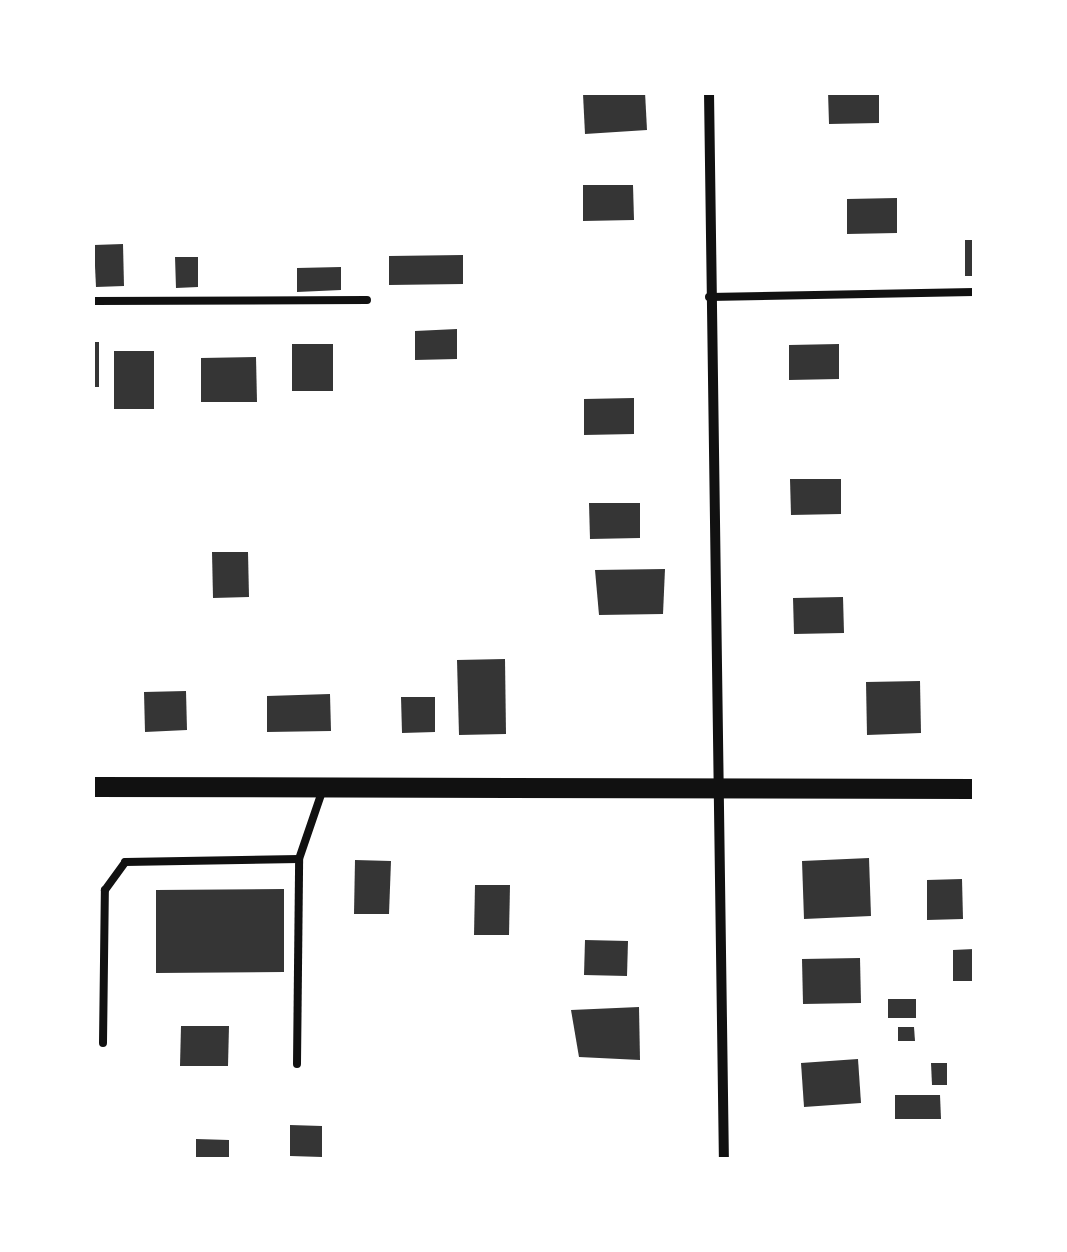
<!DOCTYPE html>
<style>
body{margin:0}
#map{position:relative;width:1067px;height:1252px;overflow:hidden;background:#fff;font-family:Lato,sans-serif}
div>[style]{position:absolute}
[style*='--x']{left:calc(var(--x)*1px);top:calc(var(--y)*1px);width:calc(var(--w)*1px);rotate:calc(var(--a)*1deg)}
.building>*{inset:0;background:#353535}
.service>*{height:8px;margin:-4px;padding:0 4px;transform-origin:4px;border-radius:4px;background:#111}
.minor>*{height:10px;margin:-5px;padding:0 5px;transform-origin:5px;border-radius:5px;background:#111}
.secondary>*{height:20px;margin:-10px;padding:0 10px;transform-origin:10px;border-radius:10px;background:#111}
span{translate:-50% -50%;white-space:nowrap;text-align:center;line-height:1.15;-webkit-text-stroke:10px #fff;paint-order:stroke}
.frame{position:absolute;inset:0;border:95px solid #fff;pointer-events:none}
</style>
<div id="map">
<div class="building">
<i style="clip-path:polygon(645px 92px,647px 130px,585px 134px,583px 94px)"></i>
<i style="clip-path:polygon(828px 92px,879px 92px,879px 123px,829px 124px)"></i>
<i style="clip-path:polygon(583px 185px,633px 185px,634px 220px,583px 221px)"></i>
<i style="clip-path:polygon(897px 198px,897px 233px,847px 234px,847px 199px)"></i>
<i style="clip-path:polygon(965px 240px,974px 240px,974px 276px,965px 276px)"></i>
<i style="clip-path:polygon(123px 244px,124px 286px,96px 287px,94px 245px)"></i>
<i style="clip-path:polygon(463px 255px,463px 284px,389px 285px,389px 256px)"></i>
<i style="clip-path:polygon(175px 257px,198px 257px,198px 287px,176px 288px)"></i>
<i style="clip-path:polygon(341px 267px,341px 290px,297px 292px,297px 268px)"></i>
<i style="clip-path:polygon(457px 329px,457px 359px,415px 360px,415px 331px)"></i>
<i style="clip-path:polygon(92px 342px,99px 342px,99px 387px,92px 387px)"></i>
<i style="clip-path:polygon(292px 344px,333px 344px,333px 391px,292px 391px)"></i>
<i style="clip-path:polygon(839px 344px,839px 379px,789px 380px,789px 345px)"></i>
<i style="clip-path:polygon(114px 351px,154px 351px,154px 409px,114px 409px)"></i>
<i style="clip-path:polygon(256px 357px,257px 402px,201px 402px,201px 358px)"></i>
<i style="clip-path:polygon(634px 398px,634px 434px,584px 435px,584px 399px)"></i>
<i style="clip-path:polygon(790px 479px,841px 479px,841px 514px,791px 515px)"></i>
<i style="clip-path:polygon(589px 503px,640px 503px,640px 538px,590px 539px)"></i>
<i style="clip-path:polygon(212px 552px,248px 552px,249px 597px,213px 598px)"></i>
<i style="clip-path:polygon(665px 569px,663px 614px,599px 615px,595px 570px)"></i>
<i style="clip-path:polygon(843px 597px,844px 633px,794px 634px,793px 598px)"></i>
<i style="clip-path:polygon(505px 659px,506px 734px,459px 735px,457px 660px)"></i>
<i style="clip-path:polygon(920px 681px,921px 733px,867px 735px,866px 682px)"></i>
<i style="clip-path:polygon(186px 691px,187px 730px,145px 732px,144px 692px)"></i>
<i style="clip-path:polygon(330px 694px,331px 731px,267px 732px,267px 696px)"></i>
<i style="clip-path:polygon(401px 697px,435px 697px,435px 732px,402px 733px)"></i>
<i style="clip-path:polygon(869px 858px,871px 916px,804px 919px,802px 861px)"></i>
<i style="clip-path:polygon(355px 860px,391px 861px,389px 914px,354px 914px)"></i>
<i style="clip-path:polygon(962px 879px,963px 919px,927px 920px,927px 880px)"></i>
<i style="clip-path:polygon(475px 885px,510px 885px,509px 935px,474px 935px)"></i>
<i style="clip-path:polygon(284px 889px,284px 972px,156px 973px,156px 890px)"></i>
<i style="clip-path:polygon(585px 940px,628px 941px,627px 976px,584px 975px)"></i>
<i style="clip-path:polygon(974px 949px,974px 981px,953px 981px,953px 950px)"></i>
<i style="clip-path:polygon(860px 958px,861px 1003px,803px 1004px,802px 959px)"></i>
<i style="clip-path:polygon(888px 999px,916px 999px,916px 1018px,888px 1018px)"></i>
<i style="clip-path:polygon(639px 1007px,640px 1060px,579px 1057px,571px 1010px)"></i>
<i style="clip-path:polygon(181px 1026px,229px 1026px,228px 1066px,180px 1066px)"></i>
<i style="clip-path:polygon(898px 1027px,914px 1027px,915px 1041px,898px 1041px)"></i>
<i style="clip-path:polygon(858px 1059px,861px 1103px,804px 1107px,801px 1063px)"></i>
<i style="clip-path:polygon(931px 1063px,947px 1063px,947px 1085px,932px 1085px)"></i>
<i style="clip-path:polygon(895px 1095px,940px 1095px,941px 1119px,895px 1119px)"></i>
<i style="clip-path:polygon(290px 1125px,322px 1126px,322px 1157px,290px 1156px)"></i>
<i style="clip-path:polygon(196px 1139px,229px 1140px,229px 1160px,196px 1160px)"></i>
</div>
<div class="service">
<i style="--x:709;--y:297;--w:265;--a:-1.1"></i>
<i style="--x:92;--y:301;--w:275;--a:-0.2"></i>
<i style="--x:103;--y:1043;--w:153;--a:-89.3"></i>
<i style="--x:105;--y:890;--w:34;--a:-54"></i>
<i style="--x:125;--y:862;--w:174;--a:-1"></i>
<i style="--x:297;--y:1064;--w:205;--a:-89.4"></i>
<i style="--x:299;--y:859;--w:71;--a:-71.1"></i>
</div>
<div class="minor">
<i style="--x:709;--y:92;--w:1068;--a:89.2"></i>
</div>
<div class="secondary">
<i style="--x:92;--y:787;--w:882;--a:0.13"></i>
</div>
<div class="frame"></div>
</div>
